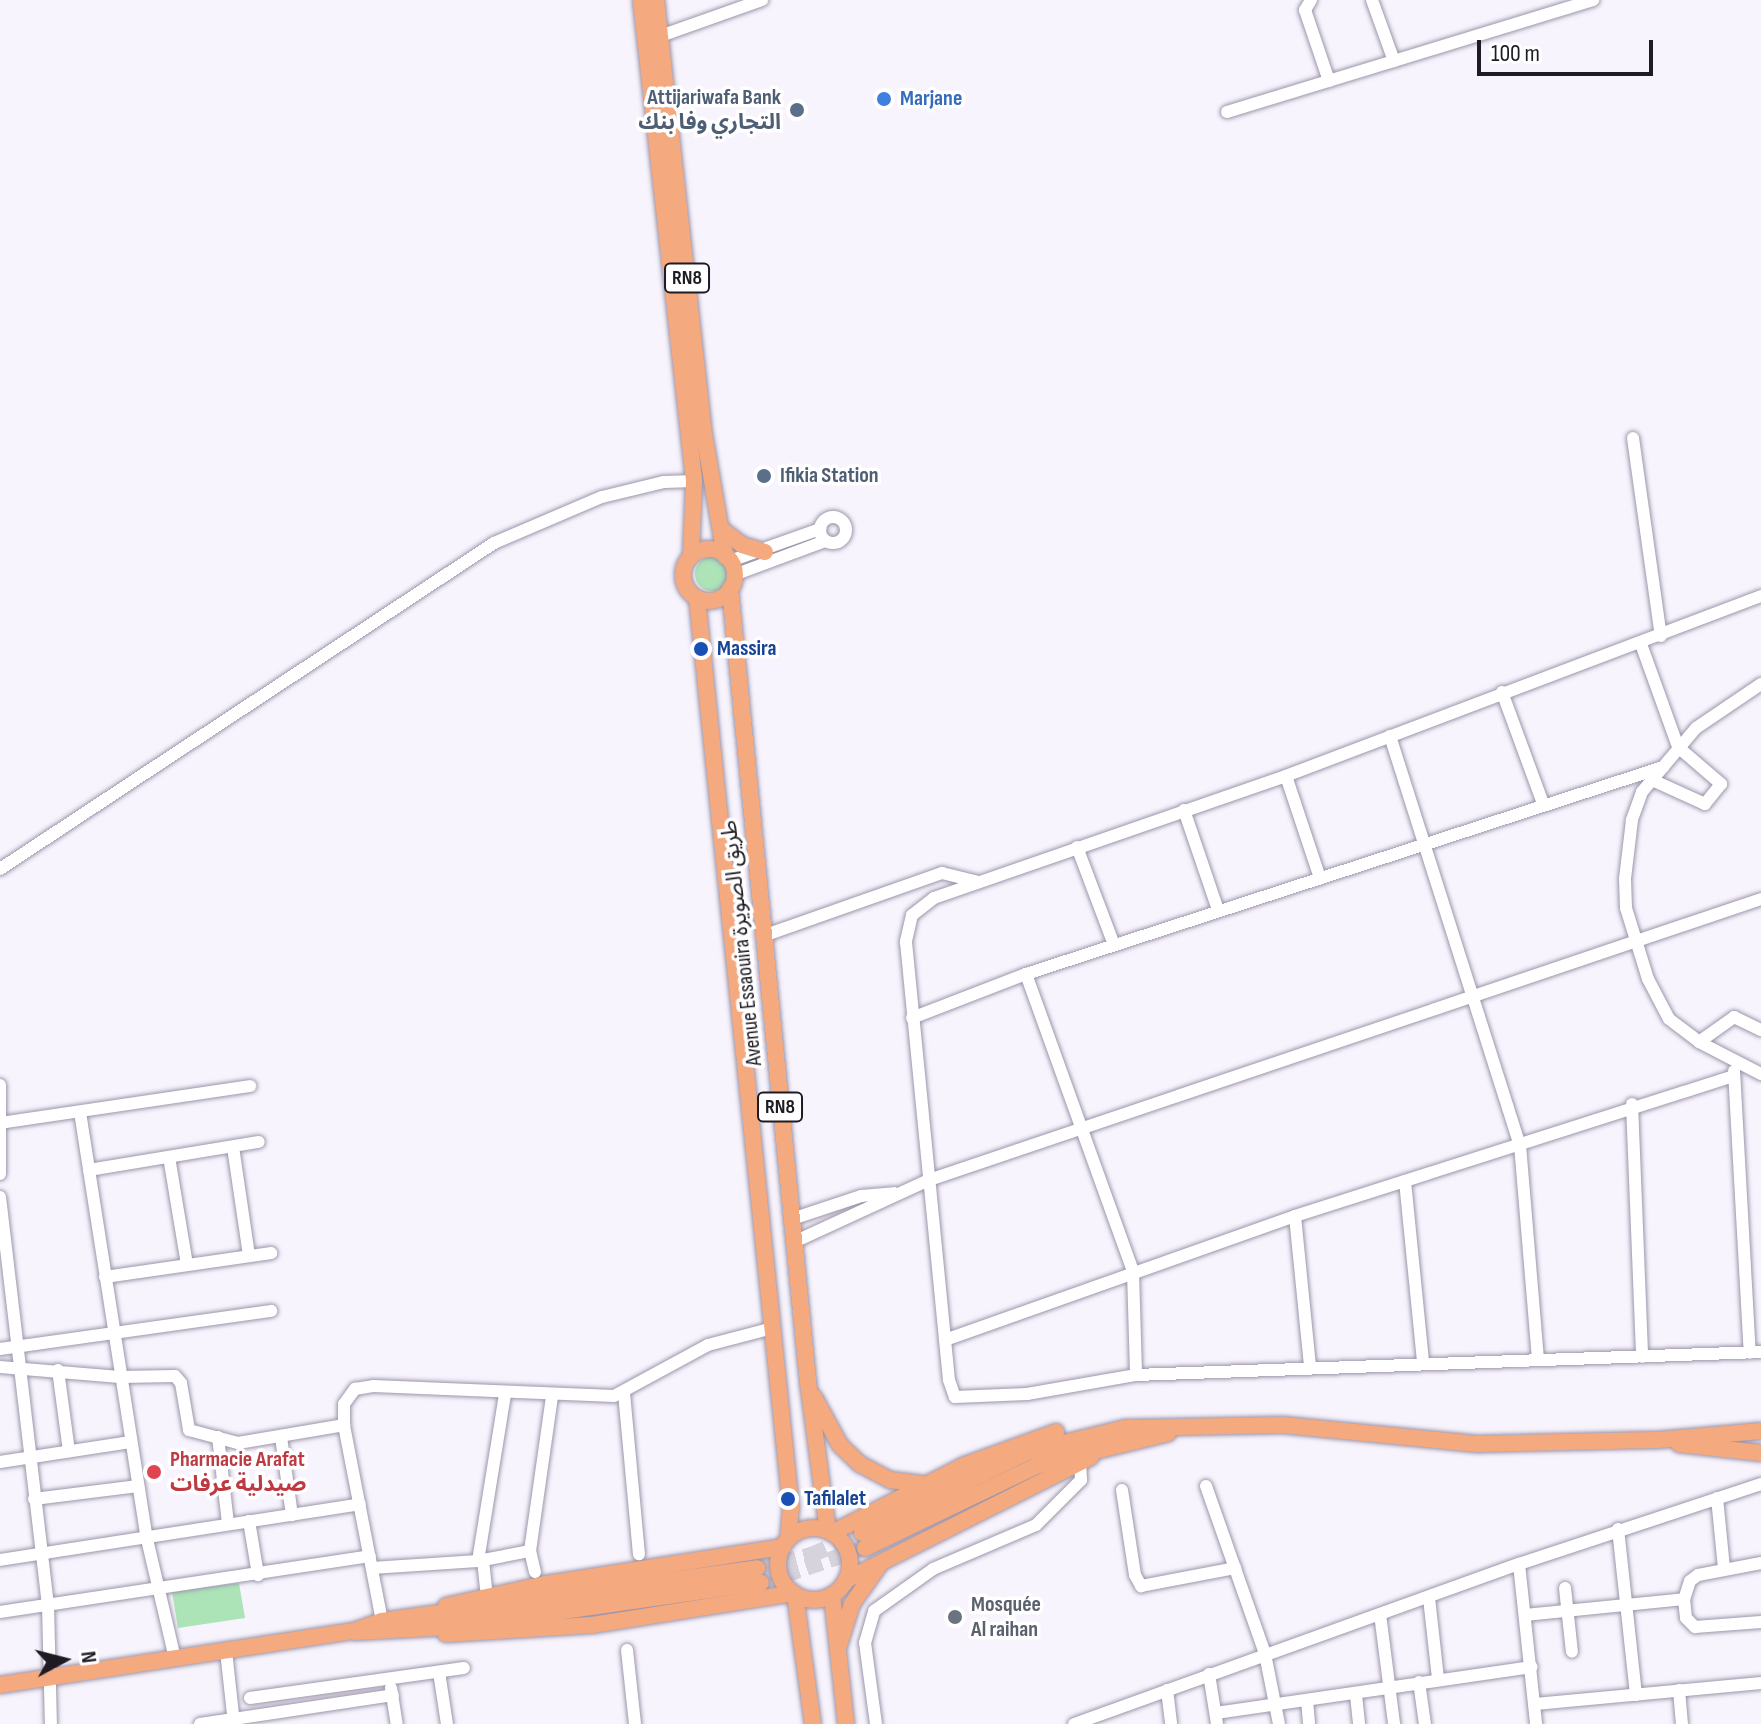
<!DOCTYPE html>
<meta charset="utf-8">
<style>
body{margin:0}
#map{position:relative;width:1761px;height:1724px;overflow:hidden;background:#f7f4fd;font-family:"Sofia Sans Condensed","Noto Sans Arabic",sans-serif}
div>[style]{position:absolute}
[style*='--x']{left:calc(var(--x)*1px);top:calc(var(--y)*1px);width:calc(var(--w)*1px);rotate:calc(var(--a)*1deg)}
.green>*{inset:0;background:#ace4b8}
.round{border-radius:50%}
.major-tunnel>*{height:16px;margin-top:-8px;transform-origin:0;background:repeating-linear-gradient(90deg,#d6d3dc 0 16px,transparent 0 24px)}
.roads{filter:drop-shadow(0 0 2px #9d95aa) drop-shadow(0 0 2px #9d95aa)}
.minor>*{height:12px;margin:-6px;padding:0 6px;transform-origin:6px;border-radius:6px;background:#fff}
.minor>.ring{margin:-6px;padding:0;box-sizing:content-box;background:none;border:12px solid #fff;border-radius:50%}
.major>*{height:16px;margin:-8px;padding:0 8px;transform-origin:8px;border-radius:8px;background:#f4a97f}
.major>.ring{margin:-8px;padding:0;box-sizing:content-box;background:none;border:16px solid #f4a97f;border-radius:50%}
.dots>*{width:22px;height:22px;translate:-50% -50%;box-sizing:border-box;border:4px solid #fff;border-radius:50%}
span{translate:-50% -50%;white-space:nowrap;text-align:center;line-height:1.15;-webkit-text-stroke:7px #fff;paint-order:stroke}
.shield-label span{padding:2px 6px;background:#fff;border:2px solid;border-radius:6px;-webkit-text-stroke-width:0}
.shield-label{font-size:20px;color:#1e1b23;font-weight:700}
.service-label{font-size:22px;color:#4e5e75;font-weight:700}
.right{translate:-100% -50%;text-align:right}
.left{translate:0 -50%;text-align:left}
.shop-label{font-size:22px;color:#366cbe;font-weight:700}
.transit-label{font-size:22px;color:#164399;font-weight:700}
.street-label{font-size:22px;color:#1e1b23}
.health-label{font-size:22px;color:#be3a42;font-weight:700}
.worship-label{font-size:22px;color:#5b616d;font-weight:700}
.north{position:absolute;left:24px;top:1620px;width:80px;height:80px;-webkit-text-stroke:6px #fff;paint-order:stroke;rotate:83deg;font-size:22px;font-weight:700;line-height:32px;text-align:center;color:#1e1b23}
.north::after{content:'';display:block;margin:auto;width:28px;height:36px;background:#1e1b23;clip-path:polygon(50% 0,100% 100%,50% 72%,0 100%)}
.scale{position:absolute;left:1477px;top:40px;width:176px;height:36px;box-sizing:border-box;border:4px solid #1e1b23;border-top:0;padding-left:10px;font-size:24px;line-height:28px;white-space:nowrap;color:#1e1b23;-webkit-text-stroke:6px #fff;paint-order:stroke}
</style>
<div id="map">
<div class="green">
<i class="round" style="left:695px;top:557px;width:34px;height:34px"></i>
<i style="clip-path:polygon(239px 1583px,245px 1618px,178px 1628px,172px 1592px)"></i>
</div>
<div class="major-tunnel">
<i style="--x:757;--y:1568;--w:56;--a:-13.5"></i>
<i style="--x:811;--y:1555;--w:56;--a:-23.3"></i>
<i style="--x:761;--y:1583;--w:110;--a:-18.6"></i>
</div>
<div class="roads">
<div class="minor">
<i style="--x:1311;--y:0;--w:12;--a:121"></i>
<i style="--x:1305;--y:10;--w:75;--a:71.3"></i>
<i style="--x:1372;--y:0;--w:65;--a:70.2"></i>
<i style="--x:652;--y:39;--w:117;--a:-19.5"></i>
<i style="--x:1227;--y:112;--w:383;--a:-17"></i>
<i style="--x:1633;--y:438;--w:200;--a:82"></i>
<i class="ring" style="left:820px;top:517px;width:14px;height:14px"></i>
<i style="--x:730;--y:561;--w:96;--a:-19.6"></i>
<i style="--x:734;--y:575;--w:97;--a:-20.5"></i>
<i style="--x:1761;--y:596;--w:508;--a:159.25"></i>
<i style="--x:1286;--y:776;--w:373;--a:160.9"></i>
<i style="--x:934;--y:898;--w:28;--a:142"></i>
<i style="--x:912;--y:915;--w:28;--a:103"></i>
<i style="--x:906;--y:942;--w:440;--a:84.4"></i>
<i style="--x:949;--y:1380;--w:18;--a:71"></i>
<i style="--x:955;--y:1397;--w:72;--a:-2.4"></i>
<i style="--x:1027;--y:1394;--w:111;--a:-9.9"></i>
<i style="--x:1136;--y:1375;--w:625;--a:-2.11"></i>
<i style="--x:1641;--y:644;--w:109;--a:70.2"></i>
<i style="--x:1678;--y:747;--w:57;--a:40.7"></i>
<i style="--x:1721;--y:784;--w:26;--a:129"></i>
<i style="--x:1705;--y:804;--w:58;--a:-155.6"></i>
<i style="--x:1761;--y:684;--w:78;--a:145.9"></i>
<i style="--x:1696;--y:728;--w:84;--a:130.2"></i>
<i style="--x:1642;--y:792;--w:30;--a:110"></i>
<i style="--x:1632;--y:820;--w:59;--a:96.8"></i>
<i style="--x:1625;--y:879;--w:29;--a:88"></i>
<i style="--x:1626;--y:908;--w:74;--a:72.8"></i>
<i style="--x:1648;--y:979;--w:45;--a:62.3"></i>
<i style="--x:1669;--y:1019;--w:38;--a:37"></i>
<i style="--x:1699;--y:1042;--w:70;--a:27.3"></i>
<i style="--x:1502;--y:692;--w:121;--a:69.8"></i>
<i style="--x:1390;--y:736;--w:429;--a:72.4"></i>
<i style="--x:1520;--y:1145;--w:215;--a:85.2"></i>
<i style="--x:1286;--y:776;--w:108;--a:71.6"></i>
<i style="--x:1184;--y:810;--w:106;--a:71.2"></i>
<i style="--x:1077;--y:847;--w:105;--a:69.3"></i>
<i style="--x:0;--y:869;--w:592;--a:-33.42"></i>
<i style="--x:494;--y:543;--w:117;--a:-23.1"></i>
<i style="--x:602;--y:497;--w:64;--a:-13.6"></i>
<i style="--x:664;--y:482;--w:30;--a:-2"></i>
<i style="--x:763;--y:936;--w:190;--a:-19.4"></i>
<i style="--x:942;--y:873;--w:38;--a:14"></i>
<i style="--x:1026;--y:974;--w:317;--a:70.2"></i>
<i style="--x:1133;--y:1272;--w:103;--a:88.3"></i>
<i style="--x:912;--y:1018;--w:122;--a:-21.1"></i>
<i style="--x:1026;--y:974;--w:670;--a:-18"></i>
<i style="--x:1699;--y:1042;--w:43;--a:-35.5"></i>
<i style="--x:1734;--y:1017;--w:30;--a:26"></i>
<i style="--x:1734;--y:1071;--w:282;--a:86.8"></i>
<i style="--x:0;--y:1085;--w:89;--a:90"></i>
<i style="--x:1632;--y:1104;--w:253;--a:87.7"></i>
<i style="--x:80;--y:1112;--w:428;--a:81.1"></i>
<i style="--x:146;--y:1535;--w:127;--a:76.8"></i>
<i style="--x:0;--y:1123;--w:253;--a:-8.4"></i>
<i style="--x:233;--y:1147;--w:110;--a:81.6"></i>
<i style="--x:169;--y:1157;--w:109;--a:80.5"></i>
<i style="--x:89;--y:1170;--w:172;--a:-9.4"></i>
<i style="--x:1405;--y:1181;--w:182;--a:84.3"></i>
<i style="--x:0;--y:1197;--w:411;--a:83.3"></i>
<i style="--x:48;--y:1605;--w:119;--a:88.6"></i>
<i style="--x:1295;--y:1216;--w:152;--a:84.3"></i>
<i style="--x:792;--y:1219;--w:73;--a:-18.4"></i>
<i style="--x:861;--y:1196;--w:33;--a:-5"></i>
<i style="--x:794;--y:1242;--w:149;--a:-24.7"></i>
<i style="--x:929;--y:1180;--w:878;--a:-18.66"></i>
<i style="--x:105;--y:1277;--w:168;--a:-8.2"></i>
<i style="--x:945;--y:1340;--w:371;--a:-19.5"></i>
<i style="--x:1295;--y:1216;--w:460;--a:-17.7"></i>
<i style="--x:0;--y:1349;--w:274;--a:-8"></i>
<i style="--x:0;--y:1367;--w:120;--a:4.8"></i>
<i style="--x:120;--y:1377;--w:55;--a:-1"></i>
<i style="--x:175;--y:1376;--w:9;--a:49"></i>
<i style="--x:181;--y:1383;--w:48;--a:80.3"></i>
<i style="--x:189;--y:1430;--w:51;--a:14.9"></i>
<i style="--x:238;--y:1443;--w:108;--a:-9.6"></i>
<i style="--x:58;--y:1370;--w:82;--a:82.3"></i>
<i style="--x:624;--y:1393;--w:162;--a:84.7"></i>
<i style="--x:218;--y:1437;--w:87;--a:83.4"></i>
<i style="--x:281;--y:1437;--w:79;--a:82"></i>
<i style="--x:0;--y:1462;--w:132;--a:-8.7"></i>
<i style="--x:1206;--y:1486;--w:178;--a:70.6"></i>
<i style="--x:1265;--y:1654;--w:71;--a:78.7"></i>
<i style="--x:1122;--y:1490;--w:86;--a:81.3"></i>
<i style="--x:1135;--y:1575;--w:13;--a:61"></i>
<i style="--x:1141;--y:1586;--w:96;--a:-10.8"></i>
<i style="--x:1717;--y:1498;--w:70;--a:84.3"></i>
<i style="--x:34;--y:1499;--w:105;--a:-7.1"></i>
<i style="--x:249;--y:1521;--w:55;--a:80.5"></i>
<i style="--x:1618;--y:1529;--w:167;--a:83.8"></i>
<i style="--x:0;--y:1560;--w:364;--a:-8.8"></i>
<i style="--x:483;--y:1560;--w:28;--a:84"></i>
<i style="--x:478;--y:1561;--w:169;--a:-80.8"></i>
<i style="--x:1761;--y:1563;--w:64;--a:169.2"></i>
<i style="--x:1698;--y:1575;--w:10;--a:143"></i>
<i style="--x:1690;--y:1581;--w:19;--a:108"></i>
<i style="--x:1684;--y:1599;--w:19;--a:84"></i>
<i style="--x:1686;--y:1618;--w:13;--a:45"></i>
<i style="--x:1695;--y:1627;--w:66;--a:-4.3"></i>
<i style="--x:1519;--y:1564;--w:161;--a:83.9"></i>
<i style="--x:372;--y:1568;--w:106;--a:-3.8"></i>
<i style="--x:478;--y:1561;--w:53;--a:-10.9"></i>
<i style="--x:535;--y:1572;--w:22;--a:-103"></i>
<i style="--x:530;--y:1551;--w:157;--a:-81.9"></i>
<i style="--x:1565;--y:1588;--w:64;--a:83.8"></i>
<i style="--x:1429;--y:1598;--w:81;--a:83.6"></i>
<i style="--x:0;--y:1612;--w:374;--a:-8.6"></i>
<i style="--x:1380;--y:1614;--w:111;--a:82.7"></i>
<i style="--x:1525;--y:1615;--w:160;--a:-5.7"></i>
<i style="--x:382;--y:1621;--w:200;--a:-101"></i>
<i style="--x:344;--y:1425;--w:21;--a:-90"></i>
<i style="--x:344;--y:1404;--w:19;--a:-54"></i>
<i style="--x:355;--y:1389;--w:18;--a:-9"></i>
<i style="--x:373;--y:1386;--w:241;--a:2.4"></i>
<i style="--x:614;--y:1396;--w:107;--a:-28.5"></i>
<i style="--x:708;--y:1345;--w:67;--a:-14.7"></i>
<i style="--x:627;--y:1650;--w:74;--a:83.8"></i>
<i style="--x:226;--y:1651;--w:73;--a:83.7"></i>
<i style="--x:439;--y:1672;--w:53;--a:81.3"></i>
<i style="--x:1209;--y:1674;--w:51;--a:80.9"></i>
<i style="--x:1419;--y:1682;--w:42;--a:81.9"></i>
<i style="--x:391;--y:1688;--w:36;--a:81"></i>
<i style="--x:1167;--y:1690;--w:34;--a:83"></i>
<i style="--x:1679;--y:1690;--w:34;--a:85"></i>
<i style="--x:1356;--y:1695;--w:29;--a:84"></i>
<i style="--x:250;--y:1698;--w:216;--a:-8"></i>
<i style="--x:1307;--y:1700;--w:24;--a:85"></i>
<i style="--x:1535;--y:1704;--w:227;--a:-5.3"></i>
<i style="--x:1216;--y:1713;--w:319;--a:-8.3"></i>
<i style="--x:200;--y:1724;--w:195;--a:-8.5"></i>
<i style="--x:876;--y:1724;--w:82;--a:-97.7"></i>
<i style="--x:865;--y:1643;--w:33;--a:-74"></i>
<i style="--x:874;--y:1611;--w:72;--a:-35.4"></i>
<i style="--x:933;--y:1569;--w:112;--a:-23.1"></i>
<i style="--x:1036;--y:1525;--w:64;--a:-45"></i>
<i style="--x:1081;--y:1480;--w:18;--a:-93"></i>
<i style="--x:1074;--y:1724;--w:473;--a:-19.8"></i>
<i style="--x:1519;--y:1564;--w:255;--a:-18.3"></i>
</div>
<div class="major">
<i style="--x:641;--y:0;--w:484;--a:83.7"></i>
<i style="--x:694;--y:481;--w:76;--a:92.3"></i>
<i style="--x:656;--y:0;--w:437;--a:83.7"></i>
<i style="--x:704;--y:434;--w:124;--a:80.2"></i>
<i style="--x:721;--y:529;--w:26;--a:37"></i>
<i style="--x:742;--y:545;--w:24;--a:17"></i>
<i class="ring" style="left:683px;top:549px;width:36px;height:36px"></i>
<i style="--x:730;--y:589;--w:797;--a:84.38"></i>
<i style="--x:808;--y:1382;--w:150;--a:82.4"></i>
<i style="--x:697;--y:598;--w:914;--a:84.1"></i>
<i style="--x:791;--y:1507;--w:32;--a:95"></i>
<i style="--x:814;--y:1397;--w:55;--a:61.6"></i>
<i style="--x:840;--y:1445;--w:28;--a:44"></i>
<i style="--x:860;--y:1464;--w:34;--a:28"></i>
<i style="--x:890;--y:1480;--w:32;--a:7"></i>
<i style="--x:1679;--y:1444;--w:82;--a:6.3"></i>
<i class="ring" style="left:778px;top:1528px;width:56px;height:56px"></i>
<i style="--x:832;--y:1533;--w:149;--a:-27.1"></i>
<i style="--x:965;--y:1465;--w:97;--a:-19.9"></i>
<i style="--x:862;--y:1533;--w:184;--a:-26.1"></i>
<i style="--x:1027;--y:1452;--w:101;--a:-13.8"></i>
<i style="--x:1125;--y:1428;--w:158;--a:-1.1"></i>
<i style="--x:1283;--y:1425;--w:195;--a:5.6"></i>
<i style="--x:1477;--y:1444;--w:181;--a:-1.3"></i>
<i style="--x:1658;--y:1440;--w:103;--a:-5"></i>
<i style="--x:865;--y:1548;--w:192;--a:-25.6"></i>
<i style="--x:1038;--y:1465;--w:134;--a:-13.8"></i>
<i style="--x:846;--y:1580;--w:274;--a:-26.7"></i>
<i style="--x:795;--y:1595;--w:130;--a:82.1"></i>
<i style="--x:832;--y:1595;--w:130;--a:83.8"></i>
<i style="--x:446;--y:1606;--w:102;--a:-12.4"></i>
<i style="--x:546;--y:1584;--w:240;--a:-8.9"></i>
<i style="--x:355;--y:1632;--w:95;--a:-3"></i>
<i style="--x:450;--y:1627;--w:314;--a:-8.1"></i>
<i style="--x:446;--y:1634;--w:146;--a:-3.5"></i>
<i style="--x:592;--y:1625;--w:204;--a:-9"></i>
<i style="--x:839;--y:1645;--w:43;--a:-72.4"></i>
<i style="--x:852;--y:1604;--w:49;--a:-55"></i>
<i style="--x:0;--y:1685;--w:358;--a:-8.7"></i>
<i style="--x:354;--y:1631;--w:30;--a:-20"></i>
<i style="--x:382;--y:1621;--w:379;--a:-8"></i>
</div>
</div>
<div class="dots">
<i style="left:884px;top:99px;background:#3f7fe0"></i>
<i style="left:797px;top:110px;background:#5c6f8a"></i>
<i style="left:764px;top:476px;background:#5c6f8a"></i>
<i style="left:701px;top:649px;background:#1a4fb4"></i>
<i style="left:154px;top:1472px;background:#e0444e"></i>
<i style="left:788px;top:1499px;background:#1a4fb4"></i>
<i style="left:955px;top:1617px;background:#6b7280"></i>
</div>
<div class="shield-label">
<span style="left:687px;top:278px">RN8</span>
<span style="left:780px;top:1107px">RN8</span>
</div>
<div class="service-label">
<span class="right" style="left:781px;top:110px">Attijariwafa Bank<br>التجاري وفا بنك</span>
<span class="left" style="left:780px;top:476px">Ifikia Station</span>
</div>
<div class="shop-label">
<span class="left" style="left:900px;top:99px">Marjane</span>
</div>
<div class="transit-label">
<span class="left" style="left:717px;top:649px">Massira</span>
<span class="left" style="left:804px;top:1499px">Tafilalet</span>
</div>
<div class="street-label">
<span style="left:742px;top:943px;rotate:-96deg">Avenue Essaouira طريق الصويرة</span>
</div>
<div class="health-label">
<span class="left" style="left:170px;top:1472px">Pharmacie Arafat<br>صيدلية عرفات</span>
</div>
<div class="worship-label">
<span class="left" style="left:971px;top:1617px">Mosquée<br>Al raihan</span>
</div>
<div class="north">N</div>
<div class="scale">100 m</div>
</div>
